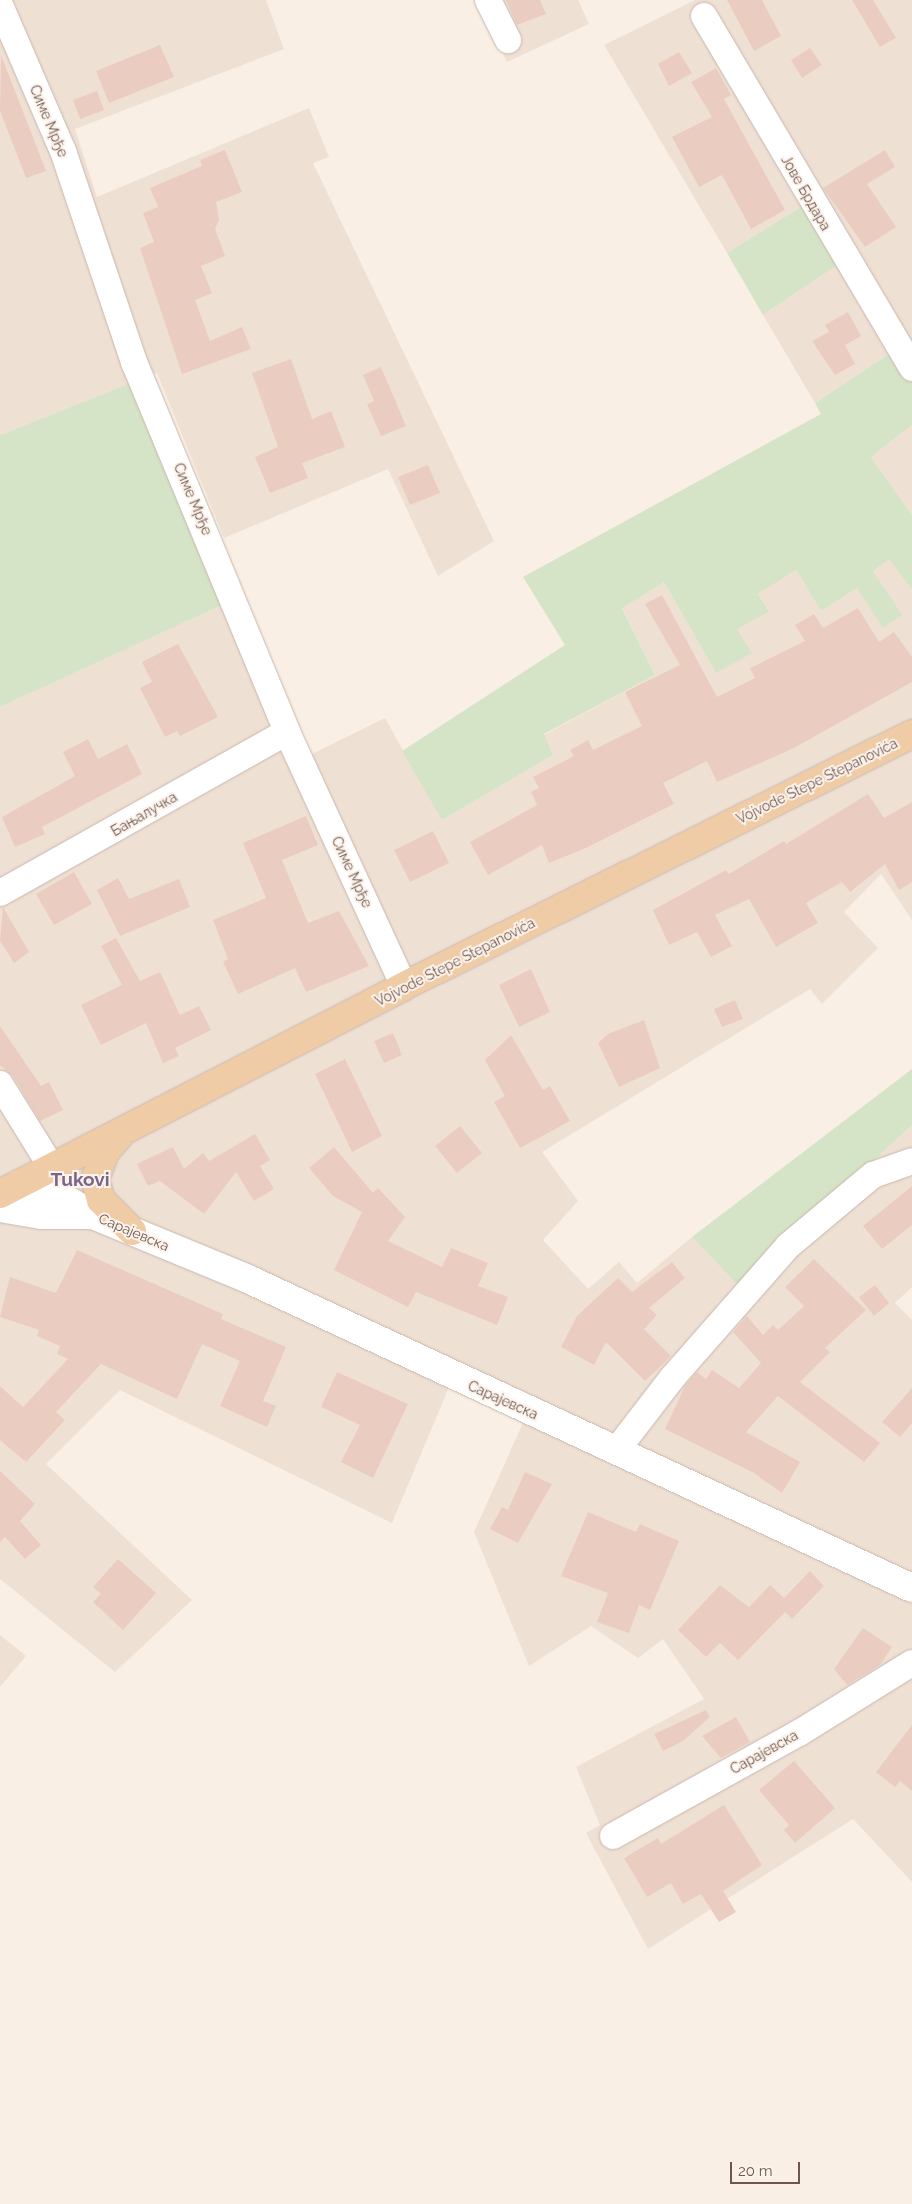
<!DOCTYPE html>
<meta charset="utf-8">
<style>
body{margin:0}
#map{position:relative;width:912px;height:2204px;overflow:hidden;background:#f9efe5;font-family:Raleway,sans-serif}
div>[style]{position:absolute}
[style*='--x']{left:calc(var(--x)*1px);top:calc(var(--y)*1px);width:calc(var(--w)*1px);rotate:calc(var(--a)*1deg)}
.residential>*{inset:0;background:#efe0d4}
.green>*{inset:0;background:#d5e4c6}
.building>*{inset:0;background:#eacdc0}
.roads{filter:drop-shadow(0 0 1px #c8b7ad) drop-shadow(0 0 1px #c8b7ad)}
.minor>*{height:26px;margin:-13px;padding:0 13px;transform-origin:13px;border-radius:13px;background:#fff}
.secondary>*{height:28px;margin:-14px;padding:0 14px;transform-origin:14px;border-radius:14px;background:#fff}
.primary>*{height:28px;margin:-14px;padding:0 14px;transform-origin:14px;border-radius:14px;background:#efcca6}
span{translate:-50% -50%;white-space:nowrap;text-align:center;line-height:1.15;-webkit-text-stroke:4px #fcf3eb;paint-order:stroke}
.street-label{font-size:14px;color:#6e564e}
.district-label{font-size:19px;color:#7a668a;font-weight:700}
.scale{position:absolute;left:730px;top:2162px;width:70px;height:22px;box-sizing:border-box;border:2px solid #6e564e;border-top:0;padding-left:6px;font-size:15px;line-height:18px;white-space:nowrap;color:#6e564e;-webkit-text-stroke:4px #fcf3eb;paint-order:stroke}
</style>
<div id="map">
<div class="residential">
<i style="clip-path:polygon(0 0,266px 0,284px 49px,75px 129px,97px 197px,309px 108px,329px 157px,313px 163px,494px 541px,438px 576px,388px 469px,224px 538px,157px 373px,0 435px)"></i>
<i style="clip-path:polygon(478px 0,578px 0,589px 24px,507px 62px)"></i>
<i style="clip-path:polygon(695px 0,912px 0,912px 358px,903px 345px,815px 403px,763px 315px,842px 262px,807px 203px,727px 253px,604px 45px)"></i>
<i style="clip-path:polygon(912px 425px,912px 515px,871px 457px)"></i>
<i style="clip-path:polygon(889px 558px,912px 590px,912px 920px,881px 874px,844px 912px,878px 948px,822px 1004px,810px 989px,542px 1152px,578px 1201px,543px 1240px,588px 1289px,619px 1262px,637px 1283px,692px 1237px,739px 1285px,912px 1125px,912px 1287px,895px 1303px,912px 1320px,912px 1882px,853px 1819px,648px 1949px,586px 1833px,600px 1825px,576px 1767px,704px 1699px,663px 1639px,638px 1658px,591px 1626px,529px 1666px,474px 1532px,523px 1423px,449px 1387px,392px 1523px,120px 1390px,46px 1464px,192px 1600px,115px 1672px,0 1579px,0 707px,229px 602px,296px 768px,314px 753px,385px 718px,442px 820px,553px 755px,544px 735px,655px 675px,622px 607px,664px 582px,716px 673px,737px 629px,769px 612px,758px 594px,796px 570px,821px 611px,857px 588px,883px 627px,901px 615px,873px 571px)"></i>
<i style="clip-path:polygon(0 1635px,26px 1656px,0 1687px)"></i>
</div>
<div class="green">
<i style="clip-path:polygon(807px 203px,842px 262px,763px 315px,727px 253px)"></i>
<i style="clip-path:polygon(903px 345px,912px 358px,912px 425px,871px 457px,912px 515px,912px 590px,889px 559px,873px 571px,902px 615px,883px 628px,857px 588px,821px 611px,796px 570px,758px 594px,769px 612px,737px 629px,752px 653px,716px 673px,664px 582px,622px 608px,655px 675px,544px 734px,553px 755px,442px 820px,402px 751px,565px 645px,523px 577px,821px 414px,815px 403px)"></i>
<i style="clip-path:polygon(141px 379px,229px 602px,0 707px,0 435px)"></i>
<i style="clip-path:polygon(912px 1069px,912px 1125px,739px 1286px,692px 1237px)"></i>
</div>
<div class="building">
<i style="clip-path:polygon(506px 0,540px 0,546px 14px,517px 25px)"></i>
<i style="clip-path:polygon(727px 0,762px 0,781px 36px,754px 51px)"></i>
<i style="clip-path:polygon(852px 0,873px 0,896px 38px,880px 47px)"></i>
<i style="clip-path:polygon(160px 45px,174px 77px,109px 103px,96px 71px)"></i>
<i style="clip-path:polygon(810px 48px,822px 65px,802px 78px,791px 60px)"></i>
<i style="clip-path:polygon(679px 52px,692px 73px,669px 86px,658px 64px)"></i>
<i style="clip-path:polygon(1px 55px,46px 171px,26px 178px,0 111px)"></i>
<i style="clip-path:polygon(716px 68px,731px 95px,724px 99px,785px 210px,751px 229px,722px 175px,699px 187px,672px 137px,712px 117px,691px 82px)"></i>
<i style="clip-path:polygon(97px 91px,104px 110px,80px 119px,73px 100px)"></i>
<i style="clip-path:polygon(225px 150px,242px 192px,216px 202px,219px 220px,215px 229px,225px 256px,201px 266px,212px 293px,195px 300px,210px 341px,242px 327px,251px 349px,182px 374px,140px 248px,154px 242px,143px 213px,158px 207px,150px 188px,202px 166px,200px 160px)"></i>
<i style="clip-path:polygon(885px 150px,895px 167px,867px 184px,896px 227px,865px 247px,823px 188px)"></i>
<i style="clip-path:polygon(848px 312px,861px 336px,845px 345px,855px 364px,835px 375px,812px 341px,829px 332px,825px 325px)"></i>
<i style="clip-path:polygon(291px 359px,312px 419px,331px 411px,345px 447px,302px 463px,308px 478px,270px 493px,255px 457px,278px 447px,252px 373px)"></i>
<i style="clip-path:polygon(381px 367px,406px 426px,381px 436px,367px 404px,374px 401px,363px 375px)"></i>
<i style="clip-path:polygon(428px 465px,440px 493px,410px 505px,398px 477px)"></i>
<i style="clip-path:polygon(662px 595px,717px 697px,755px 678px,750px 668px,805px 641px,795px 625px,814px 614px,823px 628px,858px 608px,879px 642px,894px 632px,912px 657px,912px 682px,792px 749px,717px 782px,707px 761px,663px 783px,674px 804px,586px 848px,549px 863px,542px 845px,488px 875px,470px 842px,537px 805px,531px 792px,539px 788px,533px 777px,574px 756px,570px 750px,588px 740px,593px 750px,642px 726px,625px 692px,680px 665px,645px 604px)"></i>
<i style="clip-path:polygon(178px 644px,218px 717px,180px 736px,177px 731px,165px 737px,140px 688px,152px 682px,142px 662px)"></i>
<i style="clip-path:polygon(88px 739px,98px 759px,127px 744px,142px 774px,42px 827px,45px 834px,15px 847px,2px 817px,75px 776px,63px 752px)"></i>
<i style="clip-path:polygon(868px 794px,884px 818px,912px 802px,912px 882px,899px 890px,885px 864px,850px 892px,842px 882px,806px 903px,818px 923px,776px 947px,749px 899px,715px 915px,732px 946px,711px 957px,697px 932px,669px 945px,653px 910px,726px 870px,729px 874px,784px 841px,786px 844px)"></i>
<i style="clip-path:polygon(306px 816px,318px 845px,282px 860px,308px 923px,339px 911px,369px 966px,306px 992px,295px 968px,238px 994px,223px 962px,228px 959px,213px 920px,266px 898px,243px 843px)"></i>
<i style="clip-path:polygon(433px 831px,449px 863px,410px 882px,394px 850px)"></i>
<i style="clip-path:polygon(74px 872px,92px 904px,54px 925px,36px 894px)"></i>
<i style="clip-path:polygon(118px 878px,129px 899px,179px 879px,190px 907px,120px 936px,97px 890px)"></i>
<i style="clip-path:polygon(3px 907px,29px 952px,14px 963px,0 941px)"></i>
<i style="clip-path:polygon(116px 938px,140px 981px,160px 972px,180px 1015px,199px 1006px,211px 1030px,175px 1048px,179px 1056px,163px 1063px,146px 1023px,101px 1045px,81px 1005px,122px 985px,101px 946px)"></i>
<i style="clip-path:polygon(531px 969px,550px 1012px,519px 1027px,499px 985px)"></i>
<i style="clip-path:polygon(735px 1000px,743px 1019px,722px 1027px,714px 1009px)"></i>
<i style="clip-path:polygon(644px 1020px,660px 1068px,619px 1087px,598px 1043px,608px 1034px)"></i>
<i style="clip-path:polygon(0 1026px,41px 1086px,49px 1082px,63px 1110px,40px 1121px,13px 1076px,0 1065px)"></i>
<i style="clip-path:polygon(393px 1033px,402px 1055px,384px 1063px,374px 1041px)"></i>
<i style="clip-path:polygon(511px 1035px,543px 1090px,550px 1086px,570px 1121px,520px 1148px,494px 1102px,505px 1096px,485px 1060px)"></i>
<i style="clip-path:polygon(345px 1059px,382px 1136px,352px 1152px,315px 1074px)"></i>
<i style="clip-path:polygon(460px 1126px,482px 1153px,457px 1173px,435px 1146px)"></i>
<i style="clip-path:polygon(255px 1134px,270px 1160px,260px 1166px,274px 1189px,254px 1201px,236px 1172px,204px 1214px,160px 1181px,148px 1186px,137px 1164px,173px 1147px,184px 1169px,203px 1153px,209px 1161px)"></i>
<i style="clip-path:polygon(334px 1147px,373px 1193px,378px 1188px,405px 1217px,388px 1241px,442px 1267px,451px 1248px,488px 1263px,478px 1286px,508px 1297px,497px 1325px,416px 1292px,408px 1307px,334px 1270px,362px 1212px,333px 1196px,309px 1168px)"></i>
<i style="clip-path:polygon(912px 1186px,912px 1225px,882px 1249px,863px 1226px)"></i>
<i style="clip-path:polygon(77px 1250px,223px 1314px,221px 1319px,286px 1347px,263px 1401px,276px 1406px,267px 1427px,220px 1406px,240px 1361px,202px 1344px,177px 1399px,101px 1364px,56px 1412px,65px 1420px,26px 1462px,0 1440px,0 1386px,23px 1407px,68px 1359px,57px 1354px,60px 1346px,37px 1336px,39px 1330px,0 1317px,10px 1277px,56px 1293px)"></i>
<i style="clip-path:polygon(814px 1259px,866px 1310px,825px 1348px,830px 1352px,800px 1382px,880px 1443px,864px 1462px,778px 1396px,746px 1432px,800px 1462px,782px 1493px,754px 1473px,665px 1429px,685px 1386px,697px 1372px,706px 1379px,712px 1370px,739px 1388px,761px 1363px,733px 1332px,747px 1316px,763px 1335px,773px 1325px,778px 1330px,804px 1306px,785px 1287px)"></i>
<i style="clip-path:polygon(672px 1262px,685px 1278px,649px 1308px,657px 1315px,644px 1329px,671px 1356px,645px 1381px,606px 1342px,594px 1365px,561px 1347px,577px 1316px,618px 1278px,632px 1292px)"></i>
<i style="clip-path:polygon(875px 1285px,889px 1303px,874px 1316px,859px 1297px)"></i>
<i style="clip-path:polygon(337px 1372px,408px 1404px,373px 1478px,341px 1462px,360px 1425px,321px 1407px)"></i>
<i style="clip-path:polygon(912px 1388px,912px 1423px,900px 1437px,882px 1422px)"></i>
<i style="clip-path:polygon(0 1471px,35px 1504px,20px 1521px,41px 1545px,25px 1559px,5px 1537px,0 1542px)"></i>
<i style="clip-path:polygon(525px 1472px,552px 1484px,518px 1543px,490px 1529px,502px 1507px,508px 1510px)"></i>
<i style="clip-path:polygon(588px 1512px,636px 1532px,640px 1524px,679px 1541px,650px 1610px,639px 1605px,629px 1633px,597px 1622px,608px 1593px,561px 1576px)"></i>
<i style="clip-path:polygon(118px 1559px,156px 1593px,123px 1630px,93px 1602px,101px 1594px,93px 1587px)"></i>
<i style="clip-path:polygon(810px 1571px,824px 1586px,792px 1619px,785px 1612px,738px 1660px,720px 1643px,706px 1657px,678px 1630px,720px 1585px,749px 1607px,770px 1585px,784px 1598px)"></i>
<i style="clip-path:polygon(863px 1628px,892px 1647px,880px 1665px,847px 1685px,834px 1669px)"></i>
<i style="clip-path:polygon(706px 1710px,710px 1717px,683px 1741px,663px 1751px,654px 1734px)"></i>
<i style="clip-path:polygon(736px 1717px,750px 1742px,721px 1758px,702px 1736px)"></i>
<i style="clip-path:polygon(912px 1725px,912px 1791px,900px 1781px,895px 1787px,876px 1772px)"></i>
<i style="clip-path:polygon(794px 1761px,835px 1808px,795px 1843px,784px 1830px,789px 1825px,759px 1790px)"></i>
<i style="clip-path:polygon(724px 1805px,762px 1865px,723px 1891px,736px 1912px,719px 1922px,701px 1894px,683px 1904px,671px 1883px,647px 1897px,624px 1858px,658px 1838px,661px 1844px)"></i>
</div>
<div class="roads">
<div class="minor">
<i style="--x:488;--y:0;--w:45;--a:63.4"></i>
<i style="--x:0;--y:5;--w:159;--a:66.7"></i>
<i style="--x:63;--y:151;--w:223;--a:71.4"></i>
<i style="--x:134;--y:362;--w:400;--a:67.5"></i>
<i style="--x:287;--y:732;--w:280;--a:65.3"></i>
<i style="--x:704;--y:16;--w:409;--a:59.4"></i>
<i style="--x:0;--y:893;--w:329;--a:-29.3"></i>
<i style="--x:0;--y:1084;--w:99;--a:58.2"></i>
<i style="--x:616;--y:1451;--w:93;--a:-52.4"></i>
<i style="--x:673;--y:1377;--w:174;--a:-48.7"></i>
<i style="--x:788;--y:1246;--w:111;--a:-39.9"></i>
<i style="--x:873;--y:1175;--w:41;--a:-19.7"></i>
<i style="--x:613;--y:1836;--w:213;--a:-29"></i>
<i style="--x:799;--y:1733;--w:133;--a:-31.8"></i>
</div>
<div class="secondary">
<i style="--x:19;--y:1184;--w:44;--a:15.9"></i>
<i style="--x:61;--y:1196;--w:37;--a:31"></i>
<i style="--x:93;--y:1215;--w:168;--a:22.4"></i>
<i style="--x:248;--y:1279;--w:732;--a:24.96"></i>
<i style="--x:0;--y:1208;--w:43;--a:9.5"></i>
<i style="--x:42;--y:1215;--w:49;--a:0"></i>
</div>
<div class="primary">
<i style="--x:119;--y:1136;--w:21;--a:131"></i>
<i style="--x:105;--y:1152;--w:29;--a:110"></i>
<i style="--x:95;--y:1179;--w:22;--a:74"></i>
<i style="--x:101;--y:1200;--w:44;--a:45"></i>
<i style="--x:0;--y:1194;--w:454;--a:-27.2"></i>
<i style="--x:404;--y:986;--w:567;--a:-26.38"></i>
</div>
</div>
<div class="street-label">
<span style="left:49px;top:121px;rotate:67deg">Симе Мрђе</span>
<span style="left:806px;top:193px;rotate:60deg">Јове Брдара</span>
<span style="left:193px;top:499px;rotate:67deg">Симе Мрђе</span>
<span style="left:817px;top:781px;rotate:-26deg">Vojvode Stepe Stepanovića</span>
<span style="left:144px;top:814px;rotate:-30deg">Бањалучка</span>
<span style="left:352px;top:872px;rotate:65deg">Симе Мрђе</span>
<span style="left:455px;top:962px;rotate:-27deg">Vojvode Stepe Stepanovića</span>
<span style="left:134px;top:1232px;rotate:23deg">Сарајевска</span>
<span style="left:503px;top:1400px;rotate:24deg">Сарајевска</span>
<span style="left:764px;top:1752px;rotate:-29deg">Сарајевска</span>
</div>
<div class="district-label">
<span style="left:80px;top:1180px">Tukovi</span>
</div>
<div class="scale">20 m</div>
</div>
